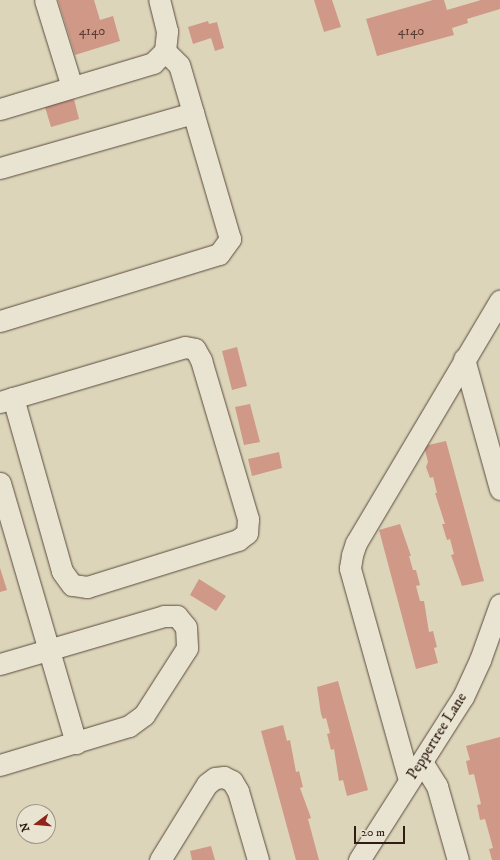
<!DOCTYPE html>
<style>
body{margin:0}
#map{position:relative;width:500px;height:860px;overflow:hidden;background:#ddd5ba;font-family:"IM FELL DW Pica",serif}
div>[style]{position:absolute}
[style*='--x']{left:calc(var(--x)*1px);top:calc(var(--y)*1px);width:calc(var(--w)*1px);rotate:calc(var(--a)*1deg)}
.building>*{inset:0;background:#cf9887}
.roads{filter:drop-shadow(0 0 1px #5a4b3d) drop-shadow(0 0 1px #5a4b3d)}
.minor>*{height:21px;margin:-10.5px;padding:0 10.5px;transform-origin:10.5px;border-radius:10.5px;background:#e9e4d2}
span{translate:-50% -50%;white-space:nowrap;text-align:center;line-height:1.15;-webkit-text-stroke:4px #e9e4d2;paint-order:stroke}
.number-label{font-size:13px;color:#573c30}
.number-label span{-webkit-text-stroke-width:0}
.street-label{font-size:15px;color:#2f1d13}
.north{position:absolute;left:16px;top:804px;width:40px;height:40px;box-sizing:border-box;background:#e9e4d2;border:1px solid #9f9486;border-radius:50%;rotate:254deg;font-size:11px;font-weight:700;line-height:16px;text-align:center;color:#2f1d13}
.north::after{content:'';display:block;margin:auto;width:14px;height:18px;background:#8f2418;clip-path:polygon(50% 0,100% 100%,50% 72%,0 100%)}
.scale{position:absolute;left:354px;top:826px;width:51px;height:18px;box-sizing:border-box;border:2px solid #2f1d13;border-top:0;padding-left:5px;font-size:12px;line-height:14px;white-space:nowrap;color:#2f1d13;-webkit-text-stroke:3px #e9e4d2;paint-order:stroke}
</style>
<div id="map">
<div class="building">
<i style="clip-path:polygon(58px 0,94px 0,100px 20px,113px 16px,120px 41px,75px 55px)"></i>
<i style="clip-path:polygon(314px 0,332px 0,341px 27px,324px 32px)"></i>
<i style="clip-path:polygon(433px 0,444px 0,447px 10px,481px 0,500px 0,500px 9px,467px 19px,468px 23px,452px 28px,454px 35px,377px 56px,366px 19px)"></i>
<i style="clip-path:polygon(208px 21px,209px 24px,217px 22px,224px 48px,215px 51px,211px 38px,193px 44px,188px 27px)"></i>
<i style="clip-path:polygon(74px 99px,79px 119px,51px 127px,45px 107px)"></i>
<i style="clip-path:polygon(237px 347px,247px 386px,232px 390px,222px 351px)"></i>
<i style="clip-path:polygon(250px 404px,260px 442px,244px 445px,235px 407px)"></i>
<i style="clip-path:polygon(446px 441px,484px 581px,462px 586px,451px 555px,454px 554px,450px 539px,447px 540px,442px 524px,445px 524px,435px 493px,437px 493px,433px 477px,430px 478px,426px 467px,428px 462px,424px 446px)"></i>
<i style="clip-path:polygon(279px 452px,282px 468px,252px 476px,248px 459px)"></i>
<i style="clip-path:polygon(400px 524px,411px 556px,409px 556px,413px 570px,416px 570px,420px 585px,416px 586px,420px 601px,424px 601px,429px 632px,433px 631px,437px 647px,434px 648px,438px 663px,416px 669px,379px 530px)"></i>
<i style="clip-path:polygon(0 568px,7px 590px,0 592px)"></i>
<i style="clip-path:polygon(199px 579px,226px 596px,216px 611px,190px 595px)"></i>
<i style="clip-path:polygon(338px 681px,368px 790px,347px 796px,343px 780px,339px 781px,334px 749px,331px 750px,327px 734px,330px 733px,326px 718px,323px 719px,321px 714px,317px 687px)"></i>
<i style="clip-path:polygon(283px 725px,287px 741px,290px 740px,296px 772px,299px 771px,303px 787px,300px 788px,311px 818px,308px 819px,319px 860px,296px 860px,261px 731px)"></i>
<i style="clip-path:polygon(500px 737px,500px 860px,492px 860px,489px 849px,493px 848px,485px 819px,480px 820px,477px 805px,481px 804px,474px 774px,469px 775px,466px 761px,470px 760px,466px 746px)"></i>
<i style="clip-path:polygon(211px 846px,215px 860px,192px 860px,190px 851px)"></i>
</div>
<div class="roads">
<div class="minor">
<i style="--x:45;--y:0;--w:91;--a:72.8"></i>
<i style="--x:0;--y:109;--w:160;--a:-16.7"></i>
<i style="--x:153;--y:63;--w:17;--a:-45"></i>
<i style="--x:165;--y:51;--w:20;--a:-84"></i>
<i style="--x:167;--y:31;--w:32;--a:-104"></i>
<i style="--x:0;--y:168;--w:201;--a:-15.9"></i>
<i style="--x:0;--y:321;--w:229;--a:-17"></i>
<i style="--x:219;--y:254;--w:19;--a:-54"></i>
<i style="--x:230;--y:239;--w:181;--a:-106.3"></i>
<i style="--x:179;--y:65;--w:20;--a:-135"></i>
<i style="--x:464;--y:359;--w:135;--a:74.5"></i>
<i style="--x:0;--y:402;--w:14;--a:-17"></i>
<i style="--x:13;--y:398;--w:179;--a:-16.5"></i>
<i style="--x:185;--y:347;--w:10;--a:11"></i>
<i style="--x:195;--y:349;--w:13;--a:61"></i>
<i style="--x:201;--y:360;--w:166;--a:73.5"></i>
<i style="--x:248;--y:519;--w:14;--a:94"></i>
<i style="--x:247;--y:533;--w:11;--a:142"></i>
<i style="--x:238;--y:540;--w:158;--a:162.7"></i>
<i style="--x:87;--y:587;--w:15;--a:-172"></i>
<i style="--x:72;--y:585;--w:17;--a:-126"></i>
<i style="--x:62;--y:571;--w:180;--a:-105.8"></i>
<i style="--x:0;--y:483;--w:271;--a:73.7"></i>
<i style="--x:0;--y:664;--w:171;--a:-16.3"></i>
<i style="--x:164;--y:616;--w:13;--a:0"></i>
<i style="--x:177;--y:616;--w:14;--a:51"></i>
<i style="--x:186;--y:627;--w:21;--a:87"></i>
<i style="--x:187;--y:648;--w:80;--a:122.7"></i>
<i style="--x:144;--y:715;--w:19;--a:144"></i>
<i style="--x:129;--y:726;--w:135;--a:163.2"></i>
<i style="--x:422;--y:762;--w:28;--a:58"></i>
<i style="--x:437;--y:786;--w:77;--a:74.2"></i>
<i style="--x:409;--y:780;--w:220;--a:-105.6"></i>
<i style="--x:350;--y:568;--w:13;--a:-81"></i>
<i style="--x:352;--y:555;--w:13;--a:-72"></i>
<i style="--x:356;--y:543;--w:282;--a:-59.3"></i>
<i style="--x:160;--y:860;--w:89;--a:-58.3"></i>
<i style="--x:207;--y:784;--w:10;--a:-37"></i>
<i style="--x:215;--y:778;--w:9;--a:-6"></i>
<i style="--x:224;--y:777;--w:9;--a:27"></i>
<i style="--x:232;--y:781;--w:12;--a:59"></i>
<i style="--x:238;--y:791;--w:72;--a:73.8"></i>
<i style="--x:359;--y:860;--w:193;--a:-57.5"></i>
<i style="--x:463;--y:697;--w:41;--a:-65.3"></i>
<i style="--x:480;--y:660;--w:59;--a:-70.3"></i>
</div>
</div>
<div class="number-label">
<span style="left:92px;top:31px">4140</span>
<span style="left:411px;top:31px">4140</span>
</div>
<div class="street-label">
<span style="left:437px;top:736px;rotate:-58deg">Peppertree Lane</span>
</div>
<div class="north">N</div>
<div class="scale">20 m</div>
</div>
